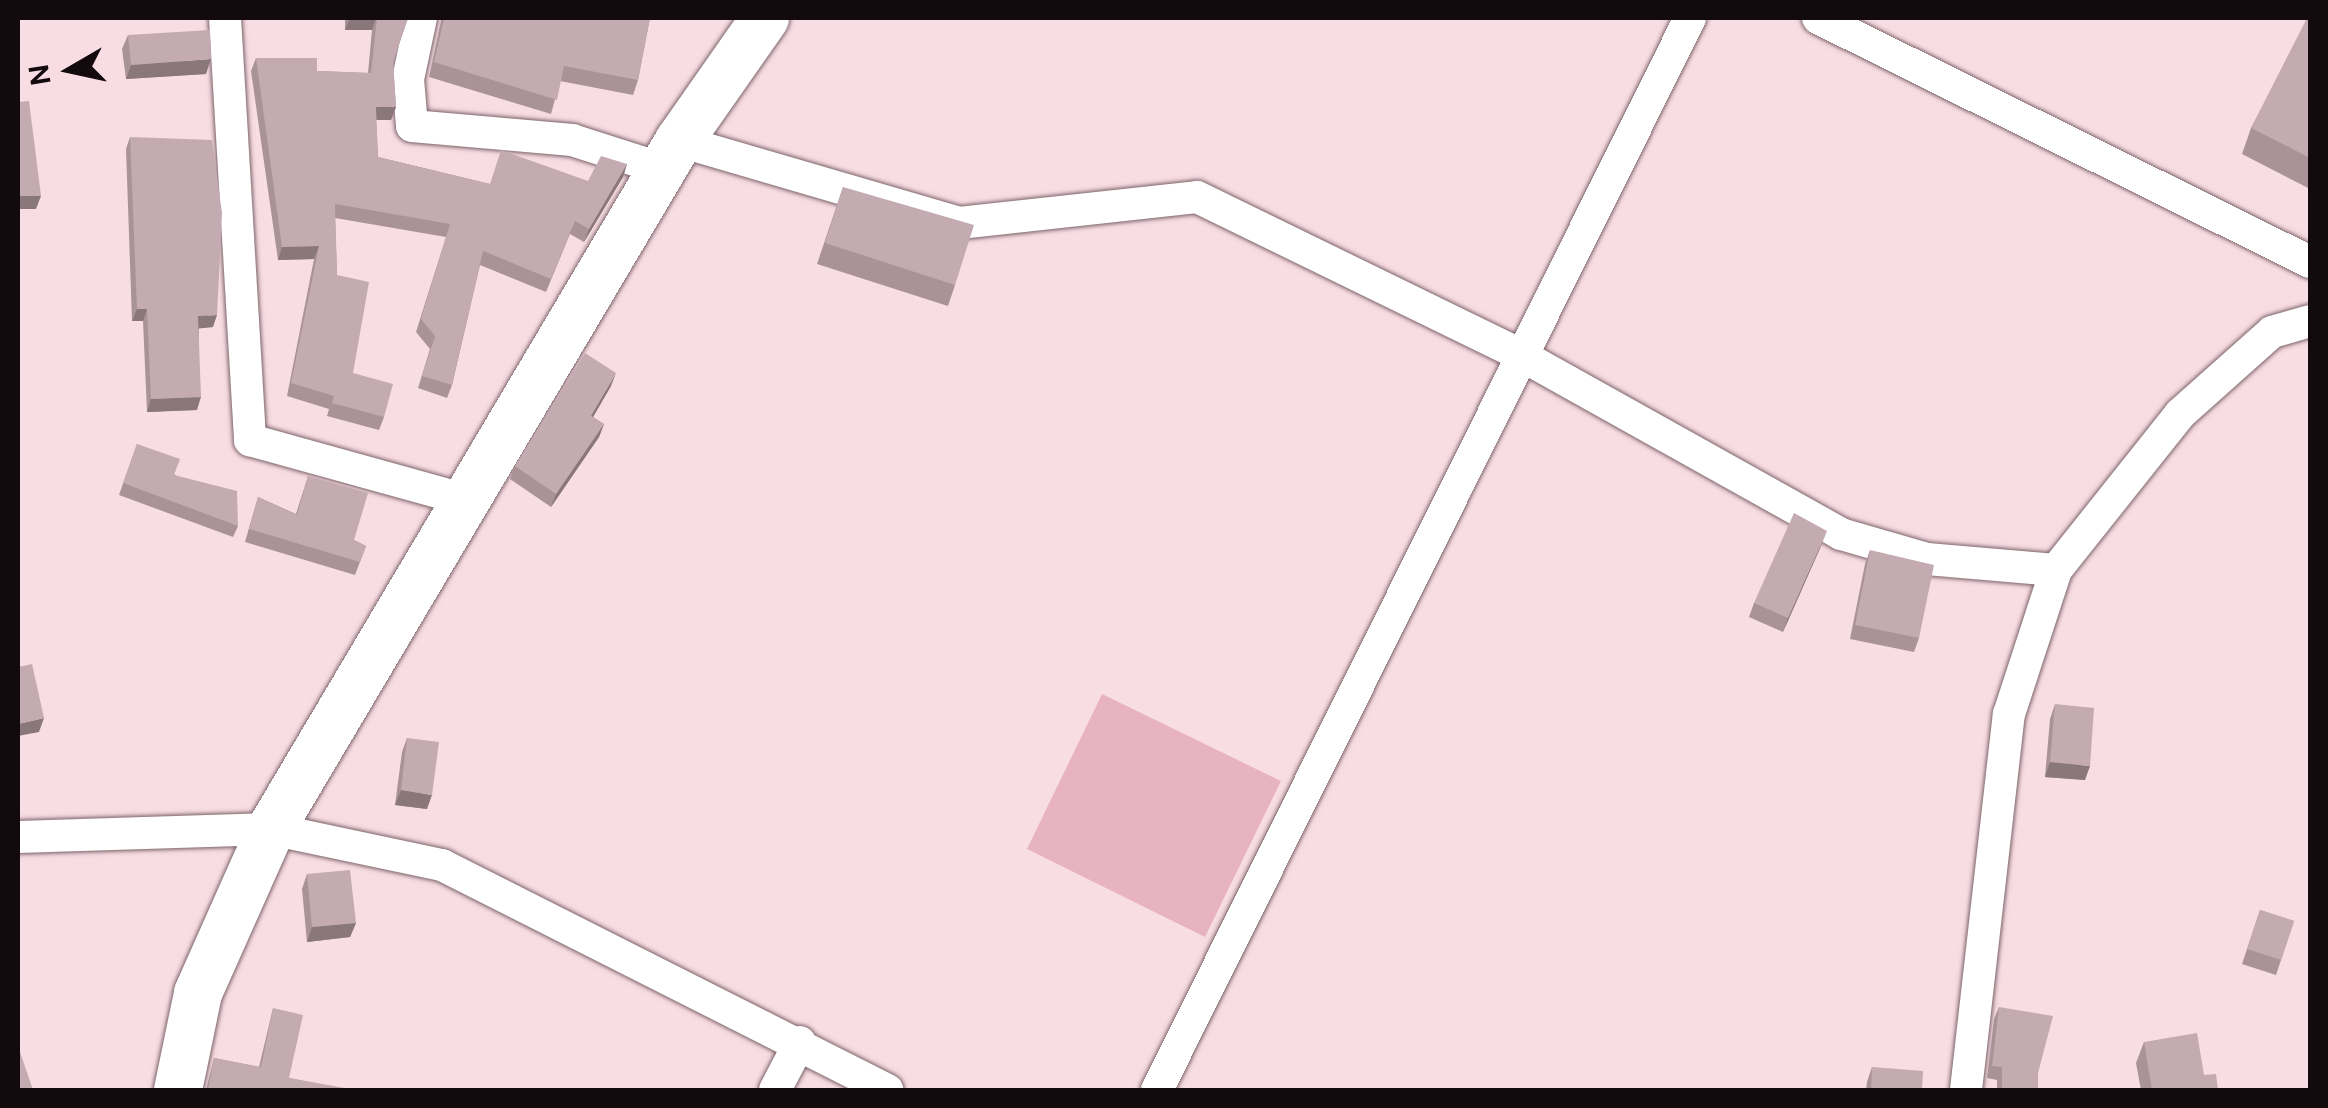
<!DOCTYPE html>
<style>
body{margin:0}
#map{position:relative;width:2328px;height:1108px;overflow:hidden;background:#f9dde4;font-family:"DM Sans",sans-serif}
div>[style]{position:absolute}
[style*='--x']{left:calc(var(--x)*1px);top:calc(var(--y)*1px);width:calc(var(--w)*1px);rotate:calc(var(--a)*1deg)}
.green>*{inset:0;background:#e8b3c1}
.roads{filter:drop-shadow(0 0 2px #7c646a) drop-shadow(0 0 2px #7c646a)}
.street>*{height:32px;margin:-16px;padding:0 16px;transform-origin:16px;border-radius:16px;background:#fff}
.secondary>*{height:48px;margin:-24px;padding:0 24px;transform-origin:24px;border-radius:24px;background:#fff}
.wall>*{inset:0;background:#a99298}
.shaded-wall>*{inset:0;background:#89777c}
.building>*{inset:0;background:#c4aab1}
span{translate:-50% -50%;white-space:nowrap;text-align:center;line-height:1.15;-webkit-text-stroke:8px #f9dde4;paint-order:stroke}
.frame{position:absolute;inset:0;border:20px solid #120a0c;pointer-events:none}
.north{position:absolute;left:20px;top:20px;width:100px;height:100px;-webkit-text-stroke:8px #f9dde4;paint-order:stroke;rotate:261deg;font-size:28px;font-weight:700;line-height:40px;text-align:center;color:#120a0c}
.north::after{content:'';display:block;margin:auto;width:35px;height:45px;background:#120a0c;clip-path:polygon(50% 0,100% 100%,50% 72%,0 100%)}
</style>
<div id="map">
<div class="green">
<i style="clip-path:polygon(1102px 694px,1281px 781px,1205px 937px,1027px 849px)"></i>
</div>
<div class="roads">
<div class="street">
<i style="--x:225;--y:18;--w:423;--a:86.6"></i>
<i style="--x:250;--y:440;--w:224;--a:15.5"></i>
<i style="--x:421;--y:18;--w:62;--a:102"></i>
<i style="--x:408;--y:79;--w:47;--a:85.1"></i>
<i style="--x:412;--y:126;--w:161;--a:5"></i>
<i style="--x:572;--y:140;--w:96;--a:17.7"></i>
<i style="--x:1818;--y:18;--w:549;--a:26.38"></i>
<i style="--x:679;--y:141;--w:292;--a:16.3"></i>
<i style="--x:959;--y:223;--w:239;--a:-6.2"></i>
<i style="--x:1197;--y:197;--w:358;--a:26"></i>
<i style="--x:1519;--y:354;--w:369;--a:29.2"></i>
<i style="--x:1841;--y:534;--w:90;--a:16.2"></i>
<i style="--x:1927;--y:559;--w:129;--a:4.9"></i>
<i style="--x:18;--y:837;--w:253;--a:-1.8"></i>
<i style="--x:271;--y:829;--w:175;--a:11.9"></i>
<i style="--x:442;--y:865;--w:499;--a:26.8"></i>
<i style="--x:775;--y:1090;--w:54;--a:-62.5"></i>
<i style="--x:1157;--y:1090;--w:1197;--a:-63.56"></i>
<i style="--x:1966;--y:1090;--w:378;--a:-83.5"></i>
<i style="--x:2009;--y:714;--w:151;--a:-71.9"></i>
<i style="--x:2056;--y:570;--w:199;--a:-51.5"></i>
<i style="--x:2180;--y:414;--w:123;--a:-41.7"></i>
<i style="--x:2272;--y:332;--w:40;--a:-16"></i>
</div>
<div class="secondary">
<i style="--x:178;--y:1090;--w:99;--a:-78.3"></i>
<i style="--x:198;--y:993;--w:180;--a:-66"></i>
<i style="--x:271;--y:829;--w:800;--a:-59.33"></i>
<i style="--x:679;--y:141;--w:150;--a:-55"></i>
</div>
</div>
<div class="wall">
<i style="clip-path:polygon(345px 18px,408px 18px,393px 62px,396px 107px,391px 120px,376px 120px,378px 157px,490px 184px,588px 181px,627px 164px,623px 177px,584px 242px,570px 234px,546px 292px,480px 265px,452px 385px,447px 398px,418px 388px,430px 349px,416px 332px,446px 237px,335px 218px,337px 275px,353px 373px,384px 417px,379px 430px,327px 416px,329px 409px,287px 396px,314px 259px,278px 260px,251px 71px,256px 58px,317px 71px,368px 73px,372px 30px,345px 30px)"></i>
<i style="clip-path:polygon(439px 18px,650px 18px,638px 80px,633px 95px,560px 81px,551px 114px,429px 77px,441px 21px)"></i>
<i style="clip-path:polygon(2310px 18px,2310px 189px,2242px 154px,2251px 128px)"></i>
<i style="clip-path:polygon(128px 35px,206px 74px,126px 79px,122px 49px)"></i>
<i style="clip-path:polygon(130px 137px,213px 327px,199px 328px,197px 410px,147px 412px,143px 321px,132px 321px,126px 149px)"></i>
<i style="clip-path:polygon(843px 187px,955px 285px,948px 306px,817px 264px)"></i>
<i style="clip-path:polygon(611px 386px,593px 417px,604px 424px,599px 437px,551px 507px,510px 479px,515px 466px)"></i>
<i style="clip-path:polygon(137px 444px,238px 526px,233px 537px,119px 495px)"></i>
<i style="clip-path:polygon(308px 476px,354px 540px,366px 546px,355px 575px,245px 542px,258px 497px,296px 514px)"></i>
<i style="clip-path:polygon(1821px 546px,1783px 632px,1749px 617px,1754px 603px)"></i>
<i style="clip-path:polygon(1870px 550px,1919px 638px,1914px 652px,1850px 639px,1865px 564px)"></i>
<i style="clip-path:polygon(2055px 704px,2085px 780px,2045px 777px,2050px 719px)"></i>
<i style="clip-path:polygon(407px 738px,427px 809px,395px 805px,402px 752px)"></i>
<i style="clip-path:polygon(307px 874px,356px 923px,350px 937px,307px 942px,302px 889px)"></i>
<i style="clip-path:polygon(2260px 910px,2294px 921px,2276px 975px,2242px 964px)"></i>
<i style="clip-path:polygon(1999px 1007px,2038px 1073px,2038px 1090px,1997px 1090px,1997px 1080px,1987px 1078px,1994px 1019px)"></i>
<i style="clip-path:polygon(273px 1008px,289px 1078px,350px 1090px,206px 1090px,214px 1058px,259px 1067px)"></i>
<i style="clip-path:polygon(2144px 1042px,2204px 1075px,2218px 1090px,2141px 1090px,2136px 1063px)"></i>
<i style="clip-path:polygon(1872px 1067px,1922px 1090px,1866px 1090px,1867px 1082px)"></i>
</div>
<div class="shaded-wall">
<i style="clip-path:polygon(350px 18px,376px 18px,372px 30px,345px 30px)"></i>
<i style="clip-path:polygon(211px 59px,206px 74px,126px 79px,131px 65px)"></i>
<i style="clip-path:polygon(376px 107px,396px 107px,391px 120px,371px 120px)"></i>
<i style="clip-path:polygon(627px 164px,623px 177px,584px 242px,589px 229px)"></i>
<i style="clip-path:polygon(18px 196px,41px 196px,36px 209px,18px 209px)"></i>
<i style="clip-path:polygon(319px 246px,314px 259px,278px 260px,282px 247px)"></i>
<i style="clip-path:polygon(137px 309px,147px 309px,143px 321px,132px 321px)"></i>
<i style="clip-path:polygon(217px 315px,213px 327px,194px 329px,198px 316px)"></i>
<i style="clip-path:polygon(616px 373px,611px 386px,586px 429px,591px 416px)"></i>
<i style="clip-path:polygon(201px 397px,197px 410px,147px 412px,151px 399px)"></i>
<i style="clip-path:polygon(604px 424px,599px 437px,551px 507px,556px 494px)"></i>
<i style="clip-path:polygon(1827px 531px,1821px 546px,1783px 632px,1788px 618px)"></i>
<i style="clip-path:polygon(44px 718px,39px 732px,18px 736px,18px 724px)"></i>
<i style="clip-path:polygon(2050px 762px,2090px 766px,2085px 780px,2045px 777px)"></i>
<i style="clip-path:polygon(401px 790px,432px 795px,427px 809px,395px 805px)"></i>
<i style="clip-path:polygon(356px 923px,350px 937px,307px 942px,312px 927px)"></i>
</div>
<div class="building">
<i style="clip-path:polygon(377px 18px,408px 18px,393px 62px,396px 107px,376px 107px,378px 157px,490px 184px,501px 150px,588px 181px,601px 156px,627px 164px,589px 229px,575px 221px,551px 279px,483px 251px,452px 385px,422px 376px,435px 336px,421px 319px,450px 224px,335px 204px,337px 275px,369px 282px,353px 373px,393px 384px,384px 417px,332px 403px,334px 396px,291px 383px,319px 246px,282px 247px,256px 58px,317px 58px,317px 71px,371px 73px)"></i>
<i style="clip-path:polygon(444px 18px,650px 18px,638px 80px,564px 66px,557px 100px,434px 62px)"></i>
<i style="clip-path:polygon(2307px 18px,2310px 18px,2310px 158px,2251px 128px)"></i>
<i style="clip-path:polygon(210px 30px,211px 59px,131px 65px,128px 35px)"></i>
<i style="clip-path:polygon(29px 101px,41px 196px,18px 196px,18px 102px)"></i>
<i style="clip-path:polygon(130px 137px,212px 140px,222px 213px,217px 315px,198px 316px,201px 397px,151px 399px,147px 309px,137px 309px)"></i>
<i style="clip-path:polygon(843px 187px,974px 225px,955px 285px,825px 243px)"></i>
<i style="clip-path:polygon(585px 353px,616px 373px,591px 416px,604px 424px,556px 494px,515px 466px)"></i>
<i style="clip-path:polygon(137px 444px,180px 459px,174px 475px,237px 491px,238px 526px,123px 483px)"></i>
<i style="clip-path:polygon(308px 476px,368px 493px,354px 540px,366px 546px,360px 562px,249px 529px,258px 497px,297px 515px)"></i>
<i style="clip-path:polygon(1794px 513px,1827px 531px,1788px 618px,1754px 603px)"></i>
<i style="clip-path:polygon(1870px 550px,1934px 565px,1919px 638px,1855px 625px)"></i>
<i style="clip-path:polygon(32px 664px,44px 718px,18px 724px,18px 667px)"></i>
<i style="clip-path:polygon(2055px 704px,2094px 708px,2090px 766px,2050px 762px)"></i>
<i style="clip-path:polygon(407px 738px,439px 742px,432px 795px,401px 790px)"></i>
<i style="clip-path:polygon(350px 870px,356px 923px,312px 927px,307px 874px)"></i>
<i style="clip-path:polygon(2260px 910px,2294px 921px,2281px 960px,2247px 949px)"></i>
<i style="clip-path:polygon(1999px 1007px,2053px 1016px,2038px 1073px,2038px 1090px,2002px 1090px,2002px 1067px,1992px 1066px)"></i>
<i style="clip-path:polygon(273px 1008px,303px 1015px,289px 1078px,350px 1089px,350px 1090px,208px 1090px,214px 1058px,261px 1067px)"></i>
<i style="clip-path:polygon(2197px 1033px,2204px 1075px,2216px 1074px,2218px 1090px,2152px 1090px,2144px 1042px)"></i>
<i style="clip-path:polygon(18px 1046px,33px 1090px,18px 1090px)"></i>
<i style="clip-path:polygon(1872px 1067px,1923px 1071px,1922px 1090px,1871px 1090px)"></i>
</div>
<div class="frame"></div>
<div class="north">N</div>
</div>
